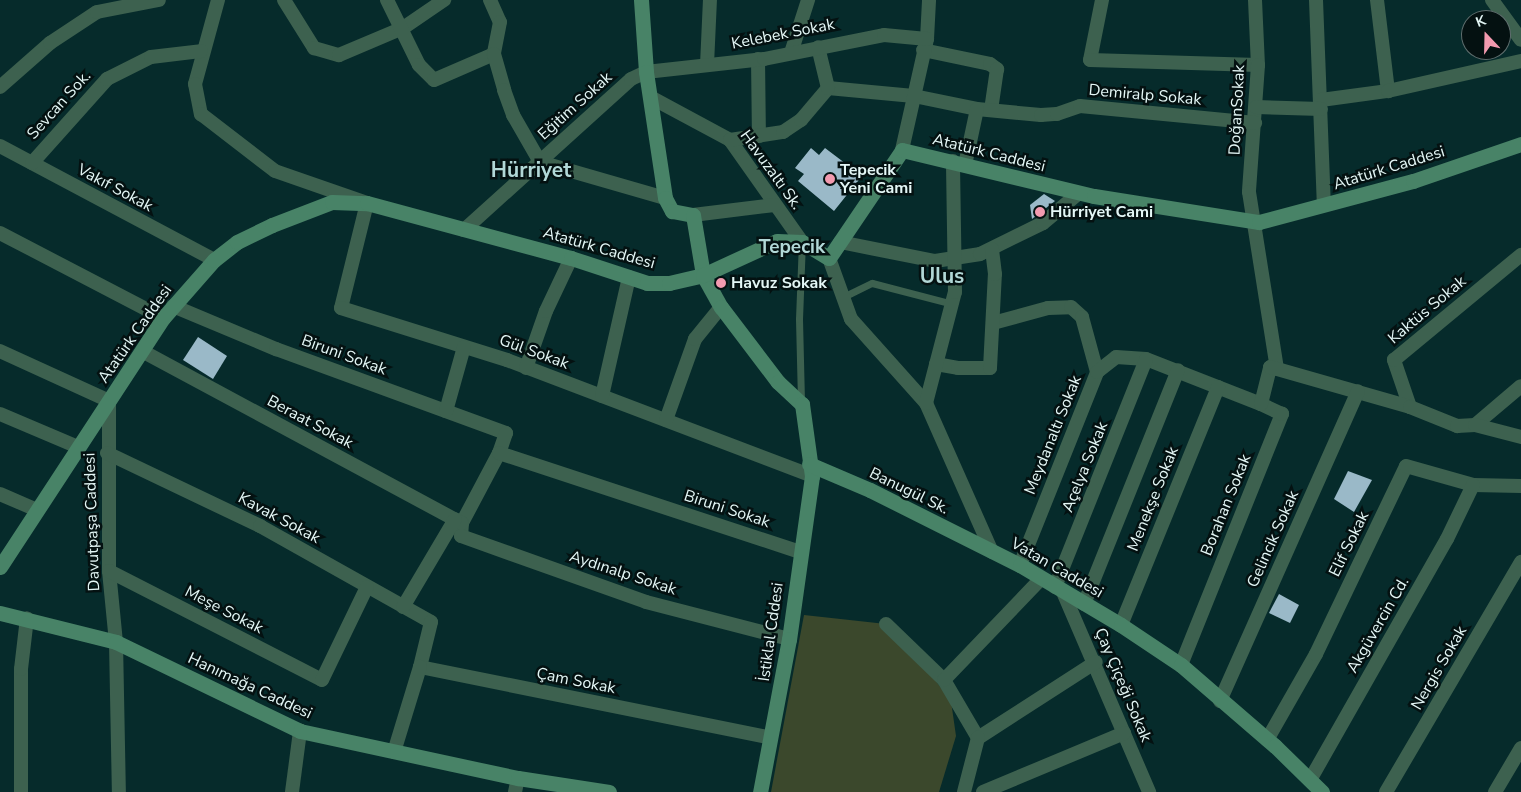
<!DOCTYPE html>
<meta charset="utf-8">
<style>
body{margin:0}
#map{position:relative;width:1521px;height:792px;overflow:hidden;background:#062b2b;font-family:"Nunito Sans",sans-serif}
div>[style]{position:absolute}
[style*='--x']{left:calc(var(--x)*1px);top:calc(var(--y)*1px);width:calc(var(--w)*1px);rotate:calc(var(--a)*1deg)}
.green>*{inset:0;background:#3b482c}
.building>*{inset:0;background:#9ab9c8}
.lane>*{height:7px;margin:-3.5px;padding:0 3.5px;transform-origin:3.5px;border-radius:3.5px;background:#3d614f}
.street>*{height:14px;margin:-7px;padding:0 7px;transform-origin:7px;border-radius:7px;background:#3d614f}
.secondary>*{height:15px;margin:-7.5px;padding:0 7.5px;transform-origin:7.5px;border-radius:7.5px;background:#488367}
.dots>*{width:14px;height:14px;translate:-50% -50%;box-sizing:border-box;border:2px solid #041111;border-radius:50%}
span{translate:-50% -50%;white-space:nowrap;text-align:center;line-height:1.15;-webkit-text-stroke:5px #041111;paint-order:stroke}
.street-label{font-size:16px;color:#e4f7f6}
.poi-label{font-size:16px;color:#e4f7f6;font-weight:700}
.left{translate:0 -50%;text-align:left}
.quarter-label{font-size:19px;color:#b2d8d7;font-weight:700}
.district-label{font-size:21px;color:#b2d8d7;font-weight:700}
.north{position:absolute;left:1461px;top:10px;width:50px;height:50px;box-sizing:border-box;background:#041111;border:1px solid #5e6d6d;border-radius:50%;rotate:339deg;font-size:14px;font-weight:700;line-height:20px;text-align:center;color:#e4f7f6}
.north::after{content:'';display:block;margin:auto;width:18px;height:22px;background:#f29aaf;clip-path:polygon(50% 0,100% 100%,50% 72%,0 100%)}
</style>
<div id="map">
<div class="green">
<i style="clip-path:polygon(804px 615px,886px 624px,917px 656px,951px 701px,956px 736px,939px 792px,771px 792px)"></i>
</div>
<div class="building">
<i style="clip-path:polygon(811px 148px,819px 155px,825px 148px,862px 176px,834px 211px,798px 181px,804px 174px,795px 168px)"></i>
<i style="clip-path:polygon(1044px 194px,1055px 201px,1032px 219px,1030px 205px)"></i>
<i style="clip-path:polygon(198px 337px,227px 356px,213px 379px,183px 360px)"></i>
<i style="clip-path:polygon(1348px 471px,1372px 480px,1354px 512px,1334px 499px)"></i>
<i style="clip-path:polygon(1279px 594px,1299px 605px,1290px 623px,1269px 613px)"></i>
</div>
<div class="lane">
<i style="--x:843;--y:297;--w:32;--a:-26"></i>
<i style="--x:872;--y:283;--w:84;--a:14.5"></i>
<i style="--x:801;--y:401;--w:82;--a:-91.4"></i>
<i style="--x:799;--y:319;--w:77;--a:-87.8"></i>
</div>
<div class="street">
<i style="--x:218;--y:0;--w:87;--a:105.3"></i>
<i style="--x:195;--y:84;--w:31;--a:79"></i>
<i style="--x:201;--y:114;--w:93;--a:37.6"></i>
<i style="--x:275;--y:171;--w:97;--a:19.2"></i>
<i style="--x:367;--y:203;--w:108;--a:103.9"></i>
<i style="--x:341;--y:308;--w:174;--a:17.4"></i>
<i style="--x:507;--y:360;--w:326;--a:20.8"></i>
<i style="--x:284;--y:0;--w:57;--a:58"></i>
<i style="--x:314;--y:48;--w:26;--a:16"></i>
<i style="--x:339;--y:55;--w:69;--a:-22.9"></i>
<i style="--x:403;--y:28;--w:50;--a:-34.3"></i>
<i style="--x:387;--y:0;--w:72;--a:63.8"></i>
<i style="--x:419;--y:65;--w:21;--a:45"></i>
<i style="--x:434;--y:80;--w:65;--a:-23.4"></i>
<i style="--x:490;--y:0;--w:24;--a:66"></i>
<i style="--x:500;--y:22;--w:33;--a:101"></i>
<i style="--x:494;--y:54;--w:37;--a:74"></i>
<i style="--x:504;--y:90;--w:27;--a:70"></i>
<i style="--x:513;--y:115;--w:54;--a:60.1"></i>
<i style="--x:540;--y:162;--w:130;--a:16.1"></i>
<i style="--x:1102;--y:0;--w:61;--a:101.3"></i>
<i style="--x:1090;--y:60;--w:168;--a:1.7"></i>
<i style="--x:1255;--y:0;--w:65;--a:87.4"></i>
<i style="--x:1258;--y:65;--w:127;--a:94.1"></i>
<i style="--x:1249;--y:192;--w:179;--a:81"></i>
<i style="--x:1316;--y:0;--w:205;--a:87.8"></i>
<i style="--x:1377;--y:0;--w:92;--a:83.1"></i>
<i style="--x:1492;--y:0;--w:49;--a:54.1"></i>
<i style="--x:923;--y:50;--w:68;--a:11.8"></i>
<i style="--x:990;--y:64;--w:9;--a:36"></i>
<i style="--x:997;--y:69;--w:41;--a:98.3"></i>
<i style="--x:791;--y:53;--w:56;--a:-72.2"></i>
<i style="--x:758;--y:59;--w:77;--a:89.3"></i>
<i style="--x:707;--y:65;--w:65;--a:-87.4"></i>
<i style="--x:0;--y:87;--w:67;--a:-41.3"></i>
<i style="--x:50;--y:43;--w:56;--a:-33.4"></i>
<i style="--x:97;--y:12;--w:63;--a:-11"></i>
<i style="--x:828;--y:88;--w:86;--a:5.3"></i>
<i style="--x:914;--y:96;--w:64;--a:11.7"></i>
<i style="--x:977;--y:109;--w:64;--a:5.4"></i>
<i style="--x:1041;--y:115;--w:16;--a:-4"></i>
<i style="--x:1057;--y:114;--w:24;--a:-19"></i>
<i style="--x:1080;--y:106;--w:176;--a:5.5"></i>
<i style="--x:652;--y:98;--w:89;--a:28.3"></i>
<i style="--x:730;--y:140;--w:125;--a:54.8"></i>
<i style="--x:1321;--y:100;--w:68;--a:-7.7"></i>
<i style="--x:1388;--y:91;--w:136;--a:-12.7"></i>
<i style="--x:1256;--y:107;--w:65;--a:1.8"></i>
<i style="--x:730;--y:140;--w:54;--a:-8.6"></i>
<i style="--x:783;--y:132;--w:22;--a:-34"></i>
<i style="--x:801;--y:120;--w:42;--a:-49.8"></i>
<i style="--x:828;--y:88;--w:42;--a:-103.7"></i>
<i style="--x:0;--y:146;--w:242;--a:28"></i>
<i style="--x:902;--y:150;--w:114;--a:-77.3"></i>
<i style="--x:927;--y:39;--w:39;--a:-87"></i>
<i style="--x:32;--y:163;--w:113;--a:-48.2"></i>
<i style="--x:107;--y:79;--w:49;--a:-26.6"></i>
<i style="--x:151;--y:57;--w:50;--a:-6.8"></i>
<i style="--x:965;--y:165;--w:57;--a:-77.9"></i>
<i style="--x:693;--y:215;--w:82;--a:-7"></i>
<i style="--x:464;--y:230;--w:225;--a:-42.1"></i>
<i style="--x:631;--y:79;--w:17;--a:-25"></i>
<i style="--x:646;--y:72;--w:119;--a:-6.3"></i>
<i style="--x:764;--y:59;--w:122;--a:-11.3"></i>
<i style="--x:884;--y:35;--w:43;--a:5.3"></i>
<i style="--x:0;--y:233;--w:184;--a:27.5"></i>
<i style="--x:840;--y:242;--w:97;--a:11.3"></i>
<i style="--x:935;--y:261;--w:46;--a:-8.8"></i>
<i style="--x:980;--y:254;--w:70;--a:-26.2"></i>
<i style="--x:1043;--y:223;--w:47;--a:-39.8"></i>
<i style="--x:829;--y:258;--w:65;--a:70.2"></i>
<i style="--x:851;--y:319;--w:113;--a:48.2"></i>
<i style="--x:926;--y:403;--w:163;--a:66.1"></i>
<i style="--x:173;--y:306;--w:112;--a:22.7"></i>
<i style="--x:276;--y:349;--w:245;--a:20.1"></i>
<i style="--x:506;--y:433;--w:21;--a:109"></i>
<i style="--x:499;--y:453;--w:79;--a:117.9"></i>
<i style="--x:462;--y:523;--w:13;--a:94"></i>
<i style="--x:461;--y:536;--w:196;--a:19.6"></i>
<i style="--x:646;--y:602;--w:148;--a:14.5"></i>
<i style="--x:993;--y:323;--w:57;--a:-15.3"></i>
<i style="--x:1048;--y:308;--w:23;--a:-2"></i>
<i style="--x:1071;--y:307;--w:15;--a:42"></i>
<i style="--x:1082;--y:317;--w:57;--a:74.7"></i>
<i style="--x:0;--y:351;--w:120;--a:24.6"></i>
<i style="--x:109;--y:401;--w:170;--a:90"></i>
<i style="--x:109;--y:571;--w:71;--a:84.4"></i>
<i style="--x:116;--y:642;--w:150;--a:88.9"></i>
<i style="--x:142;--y:351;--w:363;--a:28.3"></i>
<i style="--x:936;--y:364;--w:22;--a:10"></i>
<i style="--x:958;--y:368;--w:32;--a:0"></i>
<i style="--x:990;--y:368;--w:94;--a:-87"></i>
<i style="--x:995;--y:274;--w:25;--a:-97"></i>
<i style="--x:526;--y:368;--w:60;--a:-70.7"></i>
<i style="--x:546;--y:311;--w:59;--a:-64.7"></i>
<i style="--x:602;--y:396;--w:122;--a:-77.2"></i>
<i style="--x:926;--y:403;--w:115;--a:-75.4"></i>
<i style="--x:955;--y:292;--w:131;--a:-90.9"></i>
<i style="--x:1410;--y:407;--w:50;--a:-108.8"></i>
<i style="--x:1394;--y:360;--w:165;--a:-39.6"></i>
<i style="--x:446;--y:411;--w:66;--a:-74.3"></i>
<i style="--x:0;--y:414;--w:85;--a:22.9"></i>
<i style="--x:666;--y:420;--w:86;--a:-70.3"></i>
<i style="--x:695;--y:339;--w:41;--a:-50.9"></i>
<i style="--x:1475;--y:425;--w:60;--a:-40.3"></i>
<i style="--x:107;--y:453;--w:170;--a:25.5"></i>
<i style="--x:260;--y:526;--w:196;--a:29.3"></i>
<i style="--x:431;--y:622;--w:46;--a:103.7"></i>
<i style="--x:420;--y:667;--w:358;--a:11.4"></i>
<i style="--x:499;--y:453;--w:317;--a:18.2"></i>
<i style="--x:0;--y:494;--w:40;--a:23.4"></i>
<i style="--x:1020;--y:565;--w:208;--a:-68.2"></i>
<i style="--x:1097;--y:372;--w:24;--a:-38"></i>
<i style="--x:1116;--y:357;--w:30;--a:4"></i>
<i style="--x:1146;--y:359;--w:123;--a:21.4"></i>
<i style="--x:109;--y:571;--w:239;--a:27.1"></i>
<i style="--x:322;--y:680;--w:103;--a:-64.2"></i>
<i style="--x:1055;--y:587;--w:245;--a:-68.2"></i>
<i style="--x:1063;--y:592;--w:218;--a:66.7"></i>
<i style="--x:1084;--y:604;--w:252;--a:-68.1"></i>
<i style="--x:403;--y:607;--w:102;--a:-59.4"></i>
<i style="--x:886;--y:624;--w:81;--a:44"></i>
<i style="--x:944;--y:680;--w:67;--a:59.6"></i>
<i style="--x:1121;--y:625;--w:257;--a:-67.8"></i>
<i style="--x:1181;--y:665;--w:271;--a:-68.1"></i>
<i style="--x:1282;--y:414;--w:23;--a:-155"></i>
<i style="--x:1261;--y:404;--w:38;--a:-76"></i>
<i style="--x:1270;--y:367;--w:146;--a:15.9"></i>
<i style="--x:1410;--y:407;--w:51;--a:22"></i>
<i style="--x:1457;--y:426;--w:18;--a:-3"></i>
<i style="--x:1475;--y:425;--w:48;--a:14.6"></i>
<i style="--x:944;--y:680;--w:140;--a:-46.2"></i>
<i style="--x:1220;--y:701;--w:339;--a:-66"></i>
<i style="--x:978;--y:738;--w:140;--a:-32.8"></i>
<i style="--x:1267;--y:740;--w:99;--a:-60.3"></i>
<i style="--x:1316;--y:654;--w:208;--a:-64.4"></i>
<i style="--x:1406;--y:466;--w:70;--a:15.8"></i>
<i style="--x:1473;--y:485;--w:48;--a:1.2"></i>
<i style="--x:394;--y:752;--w:89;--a:-73"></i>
<i style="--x:1310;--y:780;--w:277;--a:-60.4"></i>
<i style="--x:1447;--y:539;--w:60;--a:-64.3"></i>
<i style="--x:21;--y:792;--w:123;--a:-90"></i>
<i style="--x:21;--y:669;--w:51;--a:-83.3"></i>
<i style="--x:292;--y:792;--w:62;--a:-82.5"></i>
<i style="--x:515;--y:792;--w:14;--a:-78"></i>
<i style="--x:964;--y:792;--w:56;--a:-75.5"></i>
<i style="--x:983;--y:792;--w:153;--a:-22.7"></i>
<i style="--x:1386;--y:792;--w:267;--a:-59.6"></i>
<i style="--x:1495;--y:792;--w:51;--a:-59.4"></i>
</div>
<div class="secondary">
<i style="--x:641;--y:0;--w:72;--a:86"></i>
<i style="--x:646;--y:72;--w:127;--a:81.4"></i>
<i style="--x:665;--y:198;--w:15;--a:62"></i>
<i style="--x:672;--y:211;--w:21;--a:11"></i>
<i style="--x:693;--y:215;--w:61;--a:80.5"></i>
<i style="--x:703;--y:275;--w:37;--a:61"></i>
<i style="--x:721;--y:307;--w:94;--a:52.8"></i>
<i style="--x:778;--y:382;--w:33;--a:43"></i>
<i style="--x:802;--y:404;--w:73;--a:82.1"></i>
<i style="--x:812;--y:476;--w:165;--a:98"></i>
<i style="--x:789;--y:639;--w:156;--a:100.7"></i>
<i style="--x:809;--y:464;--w:66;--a:23.1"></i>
<i style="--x:870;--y:490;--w:168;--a:26.6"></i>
<i style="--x:1020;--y:565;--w:117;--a:30.7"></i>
<i style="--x:1121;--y:625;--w:72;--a:33.7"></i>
<i style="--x:1181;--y:665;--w:124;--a:40.8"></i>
<i style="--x:1275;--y:746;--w:66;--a:44.4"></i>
<i style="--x:0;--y:567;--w:298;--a:-56.8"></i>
<i style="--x:163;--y:318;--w:77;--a:-48.7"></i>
<i style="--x:214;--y:260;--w:29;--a:-38"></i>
<i style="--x:237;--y:242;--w:39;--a:-26"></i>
<i style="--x:272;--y:225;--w:64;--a:-21"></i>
<i style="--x:332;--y:202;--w:35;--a:2"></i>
<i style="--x:367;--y:203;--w:211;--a:15.1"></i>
<i style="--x:571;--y:258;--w:80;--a:18.2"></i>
<i style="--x:647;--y:283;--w:22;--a:0"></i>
<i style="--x:669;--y:283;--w:35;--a:-13"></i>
<i style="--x:703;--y:275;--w:81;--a:-24.7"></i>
<i style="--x:777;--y:241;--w:25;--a:2"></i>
<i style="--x:802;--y:242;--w:31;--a:31"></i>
<i style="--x:829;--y:258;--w:130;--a:-55.9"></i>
<i style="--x:902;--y:150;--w:197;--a:13.5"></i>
<i style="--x:1094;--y:196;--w:167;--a:9"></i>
<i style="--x:1259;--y:222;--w:159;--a:-14.9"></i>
<i style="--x:1413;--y:181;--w:114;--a:-18.9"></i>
<i style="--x:0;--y:613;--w:120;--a:14"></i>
<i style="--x:116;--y:642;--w:204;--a:25.8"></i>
<i style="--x:300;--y:731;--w:223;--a:12.2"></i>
<i style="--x:518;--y:778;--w:92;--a:8.7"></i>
</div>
<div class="dots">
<i style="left:830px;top:179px;background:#f29aaf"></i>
<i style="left:1040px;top:212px;background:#f29aaf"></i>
<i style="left:721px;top:283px;background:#f29aaf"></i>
</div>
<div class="street-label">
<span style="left:783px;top:34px;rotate:-11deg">Kelebek Sokak</span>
<span style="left:1145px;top:95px;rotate:5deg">Demiralp Sokak</span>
<span style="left:59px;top:105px;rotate:-48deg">Sevcan Sok.</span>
<span style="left:575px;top:106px;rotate:-42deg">Eğitim Sokak</span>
<span style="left:1237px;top:110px;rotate:-87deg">DoğanSokak</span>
<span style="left:989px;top:153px;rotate:14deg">Atatürk Caddesi</span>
<span style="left:1389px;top:168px;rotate:-17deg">Atatürk Caddesi</span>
<span style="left:771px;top:170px;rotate:54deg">Havuzaltı Sk.</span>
<span style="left:115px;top:188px;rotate:28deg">Vakıf Sokak</span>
<span style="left:599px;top:248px;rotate:16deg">Atatürk Caddesi</span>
<span style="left:1427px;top:310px;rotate:-40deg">Kaktüs Sokak</span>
<span style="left:135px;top:334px;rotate:-55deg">Atatürk Caddesi</span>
<span style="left:534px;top:352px;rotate:20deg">Gül Sokak</span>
<span style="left:344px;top:355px;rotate:20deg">Biruni Sokak</span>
<span style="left:310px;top:422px;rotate:28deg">Beraat Sokak</span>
<span style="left:1053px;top:435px;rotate:-68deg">Meydanaltı Sokak</span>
<span style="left:1085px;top:467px;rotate:-68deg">Açelya Sokak</span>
<span style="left:909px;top:491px;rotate:26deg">Banugül Sk.</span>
<span style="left:1153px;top:499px;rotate:-68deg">Menekşe Sokak</span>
<span style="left:1226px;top:505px;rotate:-68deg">Borahan Sokak</span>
<span style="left:727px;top:509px;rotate:18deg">Biruni Sokak</span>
<span style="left:279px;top:518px;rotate:28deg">Kavak Sokak</span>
<span style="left:92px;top:522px;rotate:-92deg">Davutpaşa Caddesi</span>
<span style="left:1273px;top:539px;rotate:-66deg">Gelincik Sokak</span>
<span style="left:1349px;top:544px;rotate:-64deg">Elif Sokak</span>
<span style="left:1057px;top:568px;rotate:30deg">Vatan Caddesi</span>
<span style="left:623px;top:573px;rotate:18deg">Aydınalp Sokak</span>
<span style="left:224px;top:610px;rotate:27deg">Meşe Sokak</span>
<span style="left:1378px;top:625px;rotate:-60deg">Akgüvercin Cd.</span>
<span style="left:771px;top:632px;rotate:-82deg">İstiklal Cddesi</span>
<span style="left:1439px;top:668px;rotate:-60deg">Nergis Sokak</span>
<span style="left:576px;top:681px;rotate:11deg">Çam Sokak</span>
<span style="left:1123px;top:685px;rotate:67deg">Çay Çiçeği Sokak</span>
<span style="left:250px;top:686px;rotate:25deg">Hanımağa Caddesi</span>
</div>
<div class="poi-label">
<span class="left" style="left:840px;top:179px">Tepecik<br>Yeni Cami</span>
<span class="left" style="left:1050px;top:212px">Hürriyet Cami</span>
<span class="left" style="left:731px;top:283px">Havuz Sokak</span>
</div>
<div class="quarter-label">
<span style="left:792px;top:248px">Tepecik</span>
</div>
<div class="district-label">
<span style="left:531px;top:170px">Hürriyet</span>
<span style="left:942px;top:276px">Ulus</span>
</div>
<div class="north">K</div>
</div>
